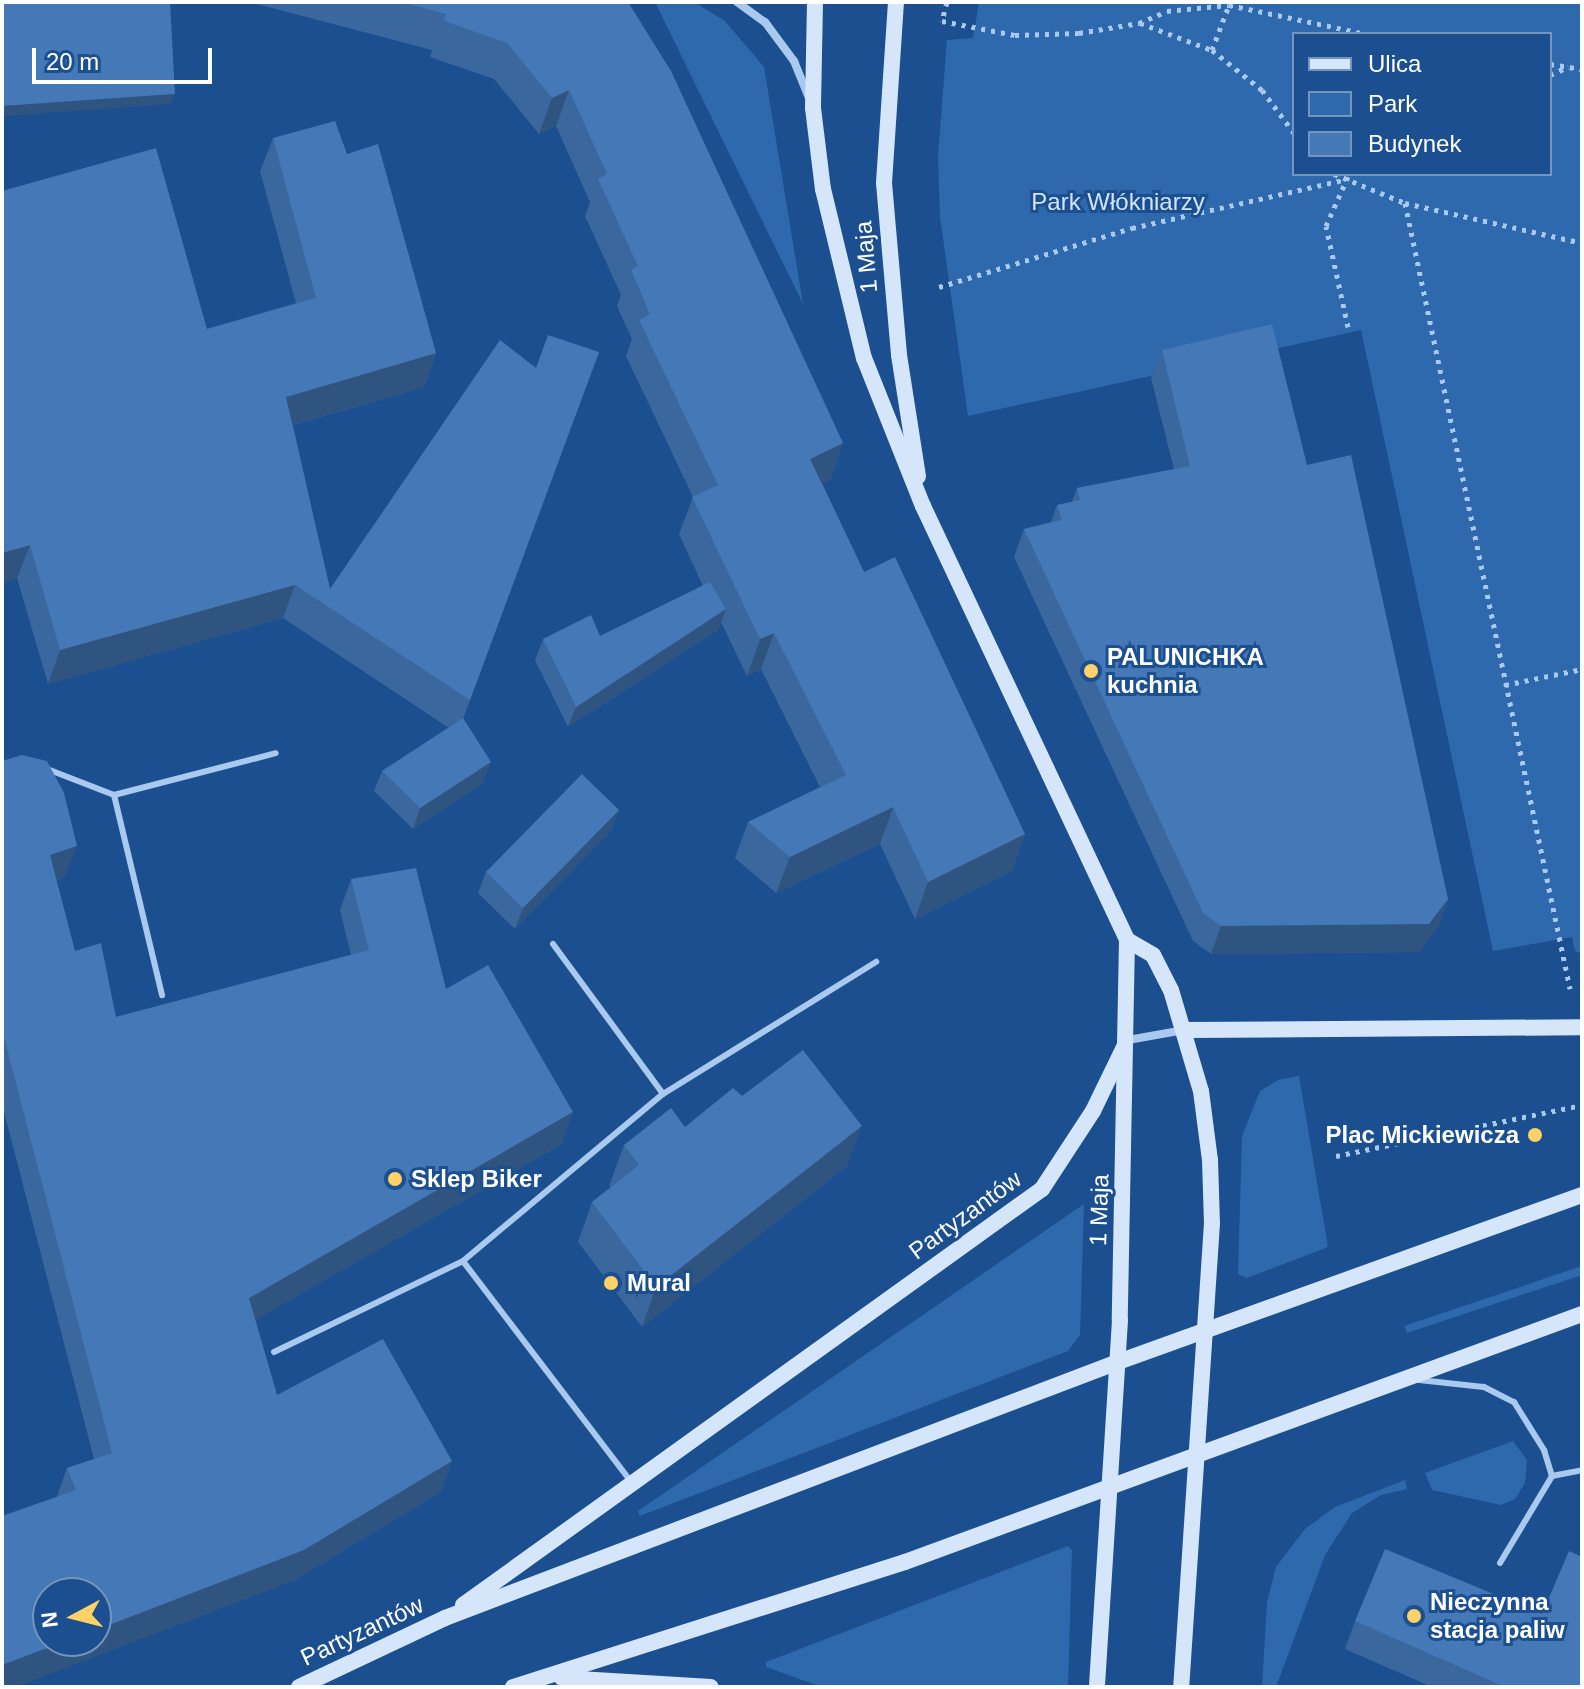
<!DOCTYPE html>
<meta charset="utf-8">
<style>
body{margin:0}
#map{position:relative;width:1584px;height:1689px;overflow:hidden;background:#1b4f8f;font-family:Arial,sans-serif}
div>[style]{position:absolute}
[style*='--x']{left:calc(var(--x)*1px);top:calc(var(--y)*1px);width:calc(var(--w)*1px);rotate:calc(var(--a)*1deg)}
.green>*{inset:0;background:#2e69ad}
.path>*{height:5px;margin-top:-2.5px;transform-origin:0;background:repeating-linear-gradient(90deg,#a9c9ee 0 4px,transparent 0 10px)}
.lane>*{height:6px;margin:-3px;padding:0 3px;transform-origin:3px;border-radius:3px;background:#a9c9ee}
.street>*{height:8px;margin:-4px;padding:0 4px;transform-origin:4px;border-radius:4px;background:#a9c9ee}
.secondary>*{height:16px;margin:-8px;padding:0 8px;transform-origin:8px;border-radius:8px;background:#d6e6fa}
.wall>*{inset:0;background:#3a679d}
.shaded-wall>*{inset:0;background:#305480}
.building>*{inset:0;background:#4478b7}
.dots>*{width:22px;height:22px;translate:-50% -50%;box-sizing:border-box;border:4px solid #1b4f8f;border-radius:50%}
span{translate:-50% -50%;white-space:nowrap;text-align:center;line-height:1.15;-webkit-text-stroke:6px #1b4f8f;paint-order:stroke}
.park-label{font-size:24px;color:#cfe3fa}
.street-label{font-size:24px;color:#fff}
.poi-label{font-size:24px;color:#fff;font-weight:700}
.left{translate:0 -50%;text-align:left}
.right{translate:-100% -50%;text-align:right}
.frame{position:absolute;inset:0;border:4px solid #fff;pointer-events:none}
.legend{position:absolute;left:1292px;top:32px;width:260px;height:144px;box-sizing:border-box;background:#1b4f8f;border:2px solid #7695bc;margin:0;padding:10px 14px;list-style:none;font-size:24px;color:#fff}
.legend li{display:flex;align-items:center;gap:16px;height:40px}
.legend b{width:40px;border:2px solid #7695bc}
.north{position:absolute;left:32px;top:1577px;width:80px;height:80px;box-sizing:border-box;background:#1b4f8f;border:2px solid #7695bc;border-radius:50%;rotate:263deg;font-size:22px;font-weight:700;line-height:32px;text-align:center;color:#fff}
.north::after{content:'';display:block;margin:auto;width:28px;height:36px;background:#ffd166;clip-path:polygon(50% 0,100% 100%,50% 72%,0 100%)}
.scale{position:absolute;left:32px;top:48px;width:180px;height:36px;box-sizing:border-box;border:4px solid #fff;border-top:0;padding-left:10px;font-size:24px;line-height:28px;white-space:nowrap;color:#fff;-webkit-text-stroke:6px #1b4f8f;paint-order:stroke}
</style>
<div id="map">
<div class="green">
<i style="clip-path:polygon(655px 2px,694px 2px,725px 21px,764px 67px,803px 304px)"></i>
<i style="clip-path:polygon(evenodd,979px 2px,1582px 2px,1582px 954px,1575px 951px,1572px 937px,1493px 951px,1361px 330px,968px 416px,940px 217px,938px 156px,947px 40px,973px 38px,979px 2px,1294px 34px,1550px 34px,1550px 174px,1294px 174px,1294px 34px)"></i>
<i style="clip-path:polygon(1299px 1076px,1328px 1247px,1247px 1278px,1238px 1274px,1242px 1136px,1260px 1091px,1278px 1080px)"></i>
<i style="clip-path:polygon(1084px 1204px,1080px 1335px,1068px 1351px,640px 1516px,638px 1511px)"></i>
<i style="clip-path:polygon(1582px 1266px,1582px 1275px,1407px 1333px,1404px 1326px)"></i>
<i style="clip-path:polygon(1513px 1441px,1527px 1460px,1525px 1483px,1515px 1499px,1501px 1505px,1432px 1490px,1425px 1473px)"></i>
<i style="clip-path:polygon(1405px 1480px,1407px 1489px,1381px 1495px,1352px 1513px,1325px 1555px,1276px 1687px,1262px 1687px,1267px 1602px,1276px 1567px,1305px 1529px,1335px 1507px)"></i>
<i style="clip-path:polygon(1068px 1546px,1072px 1550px,1068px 1687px,822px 1687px,766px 1667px,766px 1662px)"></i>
</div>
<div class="path">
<i style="--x:947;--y:2;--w:20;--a:105"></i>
<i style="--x:942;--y:21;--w:74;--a:10.9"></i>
<i style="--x:1015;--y:35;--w:64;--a:-1.8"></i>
<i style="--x:1079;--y:33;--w:61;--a:-9.5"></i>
<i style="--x:1139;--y:23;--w:30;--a:-23"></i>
<i style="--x:1167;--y:11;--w:62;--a:-5.5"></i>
<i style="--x:1229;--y:5;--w:141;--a:11.9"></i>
<i style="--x:1140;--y:23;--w:77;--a:20.6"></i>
<i style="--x:1212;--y:50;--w:64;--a:38.7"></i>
<i style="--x:1262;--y:90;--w:54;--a:53.3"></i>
<i style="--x:1212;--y:50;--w:48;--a:-69.3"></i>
<i style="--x:1550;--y:64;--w:32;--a:9"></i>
<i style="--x:1550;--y:75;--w:20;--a:-24"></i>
<i style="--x:1334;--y:174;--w:77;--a:22.2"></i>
<i style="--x:1405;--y:203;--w:181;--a:12.7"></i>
<i style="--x:1405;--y:203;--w:803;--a:78.14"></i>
<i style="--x:939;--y:287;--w:202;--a:-17"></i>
<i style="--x:1132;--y:228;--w:216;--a:-12.8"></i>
<i style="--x:1348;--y:327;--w:103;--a:-102.3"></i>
<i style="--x:1326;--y:226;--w:57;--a:-66.1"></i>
<i style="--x:1505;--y:685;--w:79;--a:-11.7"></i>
<i style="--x:1336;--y:1156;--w:251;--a:-11.7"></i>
</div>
<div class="lane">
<i style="--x:47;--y:769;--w:72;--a:21.2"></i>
<i style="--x:114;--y:795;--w:206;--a:76.5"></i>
<i style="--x:114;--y:795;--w:167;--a:-14.5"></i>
<i style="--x:553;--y:944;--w:186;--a:53.7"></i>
<i style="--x:274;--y:1352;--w:210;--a:-25.7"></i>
<i style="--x:1419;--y:1380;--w:65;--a:6.1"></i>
<i style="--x:1484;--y:1387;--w:34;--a:27"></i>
<i style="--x:1514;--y:1402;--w:57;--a:58"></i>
<i style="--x:1544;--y:1450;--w:27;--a:73"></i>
<i style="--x:632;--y:1483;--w:279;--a:-127.3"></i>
<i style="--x:463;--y:1261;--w:261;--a:-39.9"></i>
<i style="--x:663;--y:1094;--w:251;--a:-31.8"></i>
<i style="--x:1500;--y:1563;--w:101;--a:-59.1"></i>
<i style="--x:1552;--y:1476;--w:31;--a:-11"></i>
</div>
<div class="street">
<i style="--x:737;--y:2;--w:34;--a:36"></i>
<i style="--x:765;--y:22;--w:49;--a:53.4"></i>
<i style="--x:794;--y:61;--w:40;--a:68"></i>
<i style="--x:1128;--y:1040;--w:57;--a:-10.1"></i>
</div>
<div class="secondary">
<i style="--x:815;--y:2;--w:106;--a:91.1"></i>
<i style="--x:813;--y:108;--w:82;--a:83"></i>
<i style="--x:823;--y:189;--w:174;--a:76.4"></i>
<i style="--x:864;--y:358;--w:159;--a:68.3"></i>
<i style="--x:923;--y:506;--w:480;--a:64.8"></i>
<i style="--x:1127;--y:940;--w:380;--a:91.1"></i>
<i style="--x:1120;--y:1320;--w:368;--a:93.6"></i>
<i style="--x:896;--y:2;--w:181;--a:93.8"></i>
<i style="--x:884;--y:183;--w:173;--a:85"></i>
<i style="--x:899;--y:355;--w:123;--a:81.1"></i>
<i style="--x:1127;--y:940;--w:30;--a:30"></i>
<i style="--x:1153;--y:955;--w:39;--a:63"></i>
<i style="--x:1171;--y:990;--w:105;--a:73.5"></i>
<i style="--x:1201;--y:1091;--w:70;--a:82.6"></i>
<i style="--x:1210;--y:1160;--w:63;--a:88.2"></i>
<i style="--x:1212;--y:1223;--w:465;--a:93.8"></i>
<i style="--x:1185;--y:1030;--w:397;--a:-0.4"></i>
<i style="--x:463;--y:1605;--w:713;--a:-35.7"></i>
<i style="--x:1042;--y:1189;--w:93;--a:-56.8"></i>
<i style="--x:1093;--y:1111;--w:73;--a:-64.1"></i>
<i style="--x:562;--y:1678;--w:149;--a:3.5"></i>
<i style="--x:299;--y:1687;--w:161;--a:-25.3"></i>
<i style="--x:445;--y:1618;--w:720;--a:-20.83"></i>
<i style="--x:1118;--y:1362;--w:493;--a:-19.8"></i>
<i style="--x:513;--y:1687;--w:411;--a:-17.7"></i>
<i style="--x:905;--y:1562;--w:721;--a:-20.12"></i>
</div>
<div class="wall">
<i style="clip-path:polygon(249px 2px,628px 2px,843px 443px,830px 480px,822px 483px,864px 572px,1025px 834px,1012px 871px,915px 919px,880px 844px,776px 893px,735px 858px,748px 822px,820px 787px,761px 669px,747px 676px,721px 622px,718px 630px,568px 727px,535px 660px,543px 639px,600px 636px,703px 586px,679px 534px,693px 497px,626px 356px,632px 339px,617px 306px,621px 295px,585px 216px,590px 202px,556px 126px,539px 134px,494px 79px,430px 57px,432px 50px)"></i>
<i style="clip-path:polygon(273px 138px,347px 154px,436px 353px,424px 387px,293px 425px,330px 589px,536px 368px,599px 352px,463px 719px,483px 783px,413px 829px,374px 791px,382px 771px,449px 728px,283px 618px,48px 684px,17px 578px,2px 583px,2px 191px,207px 329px,296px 303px,260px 171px)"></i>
<i style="clip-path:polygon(1162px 350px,1307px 465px,1448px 899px,1438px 927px,1419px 952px,1211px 954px,1193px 941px,1014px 557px,1024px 529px,1051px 522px,1057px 505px,1072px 502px,1077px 488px,1174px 469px,1151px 378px)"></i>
<i style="clip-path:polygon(2px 761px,65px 877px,56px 880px,75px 951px,116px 1017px,351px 955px,340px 910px,351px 879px,446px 989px,562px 1144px,255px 1320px,277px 1395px,452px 1461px,441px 1492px,293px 1581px,57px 1496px,67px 1468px,94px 1459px,2px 1104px)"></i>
<i style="clip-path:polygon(619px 810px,611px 831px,515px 929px,478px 893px,486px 872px)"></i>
<i style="clip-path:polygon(742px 1096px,847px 1166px,642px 1327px,578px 1242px,592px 1202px,611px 1187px,609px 1186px,624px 1145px,685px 1127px)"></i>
<i style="clip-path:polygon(1355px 1621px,1582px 1687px,1432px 1687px,1345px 1649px)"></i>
</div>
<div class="shaded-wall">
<i style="clip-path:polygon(569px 90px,556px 126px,539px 134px,552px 98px)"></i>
<i style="clip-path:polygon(175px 94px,171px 104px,2px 116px,2px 106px)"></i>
<i style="clip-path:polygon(436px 353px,424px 387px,274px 430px,286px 397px)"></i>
<i style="clip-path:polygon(843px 443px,830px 480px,797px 495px,810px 459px)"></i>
<i style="clip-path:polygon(30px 545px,17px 578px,2px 583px,2px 553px)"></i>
<i style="clip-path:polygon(295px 585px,283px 618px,48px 684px,60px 650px)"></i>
<i style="clip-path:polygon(726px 609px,718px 630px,568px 727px,576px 707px)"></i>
<i style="clip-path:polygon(774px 633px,761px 669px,747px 676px,760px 639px)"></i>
<i style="clip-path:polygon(491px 762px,483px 783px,413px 829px,420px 808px)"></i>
<i style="clip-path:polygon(893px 807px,880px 844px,776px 893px,790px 857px)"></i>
<i style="clip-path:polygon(619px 810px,611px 831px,515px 929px,523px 908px)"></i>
<i style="clip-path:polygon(1025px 834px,1012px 871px,915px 919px,928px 882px)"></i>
<i style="clip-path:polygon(77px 846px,65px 877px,38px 886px,50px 855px)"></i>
<i style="clip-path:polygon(1448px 899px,1438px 927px,1419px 952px,1211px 954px,1221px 926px)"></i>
<i style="clip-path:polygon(573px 1112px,562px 1144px,238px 1330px,249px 1298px)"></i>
<i style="clip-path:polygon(862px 1126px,847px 1166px,642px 1327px,656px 1287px)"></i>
<i style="clip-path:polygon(452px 1461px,441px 1492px,293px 1581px,16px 1687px,2px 1687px,2px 1665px,66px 1641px,96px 1641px,96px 1630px)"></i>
</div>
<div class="building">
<i style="clip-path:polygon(2px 2px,170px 2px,175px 94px,2px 106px)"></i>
<i style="clip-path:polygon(402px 2px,628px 2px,671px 71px,843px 443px,810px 459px,864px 572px,895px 557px,1025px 834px,928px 882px,893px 807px,790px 857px,748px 822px,846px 775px,774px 633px,760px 639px,692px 497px,718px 485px,639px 320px,650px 314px,631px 270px,638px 266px,598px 179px,607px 174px,569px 90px,552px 98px,507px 43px,444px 21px,446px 14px)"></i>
<i style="clip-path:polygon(335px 121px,347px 154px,378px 144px,436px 353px,286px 397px,330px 589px,500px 340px,536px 368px,548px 335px,599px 352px,470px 700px,295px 585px,60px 650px,30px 545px,2px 553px,2px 191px,156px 148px,207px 329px,316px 298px,273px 138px)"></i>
<i style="clip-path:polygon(1272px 324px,1307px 465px,1351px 455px,1448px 899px,1429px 924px,1221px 926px,1203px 913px,1024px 529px,1062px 520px,1057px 505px,1080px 500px,1077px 488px,1190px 466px,1162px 350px)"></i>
<i style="clip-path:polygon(710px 582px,726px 609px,576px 707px,543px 639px,591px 615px,600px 636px)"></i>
<i style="clip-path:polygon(463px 718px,491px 762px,420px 808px,382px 771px)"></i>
<i style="clip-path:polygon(22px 755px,47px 761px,64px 793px,77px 846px,50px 855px,75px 951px,101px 943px,116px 1017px,369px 950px,351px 879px,416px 868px,446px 989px,488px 965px,573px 1112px,249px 1298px,277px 1395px,383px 1339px,452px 1461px,304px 1550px,96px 1630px,96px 1593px,48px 1593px,48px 1641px,66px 1641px,2px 1665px,2px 1516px,76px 1490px,67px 1468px,112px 1453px,2px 1029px,2px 761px)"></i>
<i style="clip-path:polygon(582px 774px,619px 810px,523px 908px,486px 872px)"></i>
<i style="clip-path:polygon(803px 1050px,862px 1126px,656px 1287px,592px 1202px,639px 1165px,624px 1145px,671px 1108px,685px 1127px,733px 1088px,742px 1096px)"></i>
<i style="clip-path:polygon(1385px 1549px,1542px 1614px,1569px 1551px,1582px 1557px,1582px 1687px,1505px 1687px,1355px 1621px)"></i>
</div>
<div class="dots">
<i style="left:1091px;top:671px;background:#ffd166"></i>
<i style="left:1535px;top:1135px;background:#ffd166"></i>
<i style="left:395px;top:1179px;background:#ffd166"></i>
<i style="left:611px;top:1283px;background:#ffd166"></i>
<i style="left:1414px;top:1616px;background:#ffd166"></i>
</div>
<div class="park-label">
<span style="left:1118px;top:202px">Park Włókniarzy</span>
</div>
<div class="street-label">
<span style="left:866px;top:257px;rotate:-95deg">1 Maja</span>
<span style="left:1099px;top:1210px;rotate:-88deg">1 Maja</span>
<span style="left:965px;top:1215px;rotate:-36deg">Partyzantów</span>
<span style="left:362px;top:1631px;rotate:-25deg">Partyzantów</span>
</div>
<div class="poi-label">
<span class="left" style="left:1107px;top:671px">PALUNICHKA<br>kuchnia</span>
<span class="right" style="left:1519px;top:1135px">Plac Mickiewicza</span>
<span class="left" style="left:411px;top:1179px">Sklep Biker</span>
<span class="left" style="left:627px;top:1283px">Mural</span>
<span class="left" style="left:1430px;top:1616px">Nieczynna<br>stacja paliw</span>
</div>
<div class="frame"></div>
<ul class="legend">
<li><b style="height:10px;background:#d6e6fa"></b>Ulica</li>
<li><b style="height:22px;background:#2e69ad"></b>Park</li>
<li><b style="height:22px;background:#4478b7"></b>Budynek</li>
</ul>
<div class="north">N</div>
<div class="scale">20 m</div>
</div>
